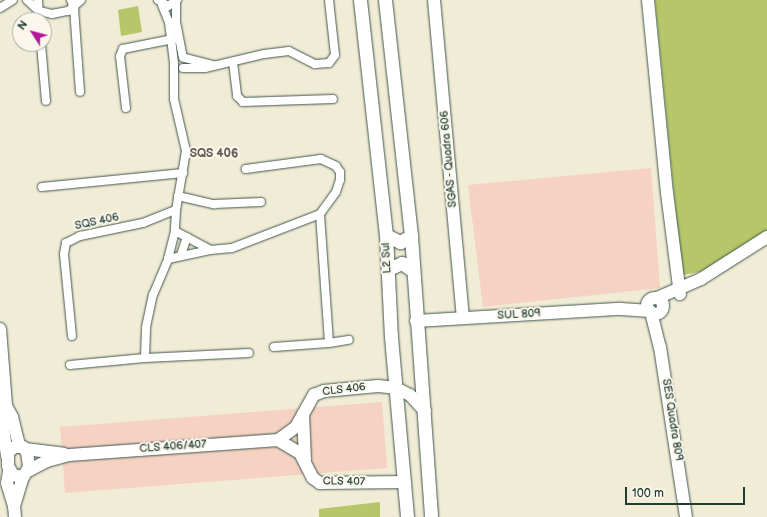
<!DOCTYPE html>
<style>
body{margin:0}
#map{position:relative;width:767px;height:517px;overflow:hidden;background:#f1ecd6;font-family:"Balsamiq Sans",sans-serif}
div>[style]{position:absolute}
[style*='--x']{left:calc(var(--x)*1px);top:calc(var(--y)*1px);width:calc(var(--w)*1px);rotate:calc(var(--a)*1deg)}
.built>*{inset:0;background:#f6d2c3}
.green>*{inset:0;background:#b6c669}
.roads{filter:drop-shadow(0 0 1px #3e574c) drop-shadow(0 0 1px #3e574c)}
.street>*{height:8px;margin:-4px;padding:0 4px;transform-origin:4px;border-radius:4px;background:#fff}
.secondary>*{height:12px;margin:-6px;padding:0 6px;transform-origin:6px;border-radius:6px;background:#fff}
.secondary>.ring{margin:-6px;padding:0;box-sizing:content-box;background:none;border:12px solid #fff;border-radius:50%}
.primary>*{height:13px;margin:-6.5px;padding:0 6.5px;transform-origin:6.5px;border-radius:6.5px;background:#fff}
span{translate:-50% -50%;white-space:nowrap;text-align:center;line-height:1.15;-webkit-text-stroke:4px #fbf7ec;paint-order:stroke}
.street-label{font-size:11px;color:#1f3d34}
.neighbourhood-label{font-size:12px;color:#686058;font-weight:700}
.north{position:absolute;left:12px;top:12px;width:40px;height:40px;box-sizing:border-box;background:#fbf7ec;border:1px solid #a3ada2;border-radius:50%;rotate:306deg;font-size:11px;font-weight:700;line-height:16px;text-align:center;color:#1f3d34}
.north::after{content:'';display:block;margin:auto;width:14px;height:18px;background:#b5179e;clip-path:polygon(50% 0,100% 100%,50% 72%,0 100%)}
.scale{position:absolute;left:625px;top:487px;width:120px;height:18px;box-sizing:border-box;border:2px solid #1f3d34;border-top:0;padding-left:5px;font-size:12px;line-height:14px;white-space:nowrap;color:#1f3d34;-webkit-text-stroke:3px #fbf7ec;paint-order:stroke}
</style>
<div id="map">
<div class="built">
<i style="clip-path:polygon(651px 168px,660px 288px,483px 307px,468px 185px)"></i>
<i style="clip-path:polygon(382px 402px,387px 468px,65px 493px,60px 427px)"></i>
</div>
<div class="green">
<i style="clip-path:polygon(655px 0,767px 0,767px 232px,700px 272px,682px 275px)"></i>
<i style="clip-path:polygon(138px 6px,142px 32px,121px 36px,118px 10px)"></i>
<i style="clip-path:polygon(380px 502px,380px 517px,319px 517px,319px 509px)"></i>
</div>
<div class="roads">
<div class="street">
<i style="--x:27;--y:0;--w:16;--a:43"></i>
<i style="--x:39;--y:11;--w:13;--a:13"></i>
<i style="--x:52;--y:14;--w:16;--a:-11"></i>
<i style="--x:68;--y:11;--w:17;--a:-40"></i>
<i style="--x:38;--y:0;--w:20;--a:87"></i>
<i style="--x:71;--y:0;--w:9;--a:69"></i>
<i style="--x:74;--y:8;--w:84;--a:85.9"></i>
<i style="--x:158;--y:0;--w:12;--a:31"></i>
<i style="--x:168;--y:6;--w:11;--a:-34"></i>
<i style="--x:176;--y:2;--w:20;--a:90"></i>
<i style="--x:176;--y:22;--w:36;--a:79"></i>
<i style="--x:162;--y:5;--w:18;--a:68"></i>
<i style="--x:169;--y:22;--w:39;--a:83"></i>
<i style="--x:0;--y:8;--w:15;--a:-32"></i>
<i style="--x:41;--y:44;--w:57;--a:85"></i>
<i style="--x:185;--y:58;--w:30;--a:14"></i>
<i style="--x:233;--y:62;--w:34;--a:83"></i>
<i style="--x:237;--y:96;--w:8;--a:45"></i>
<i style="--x:243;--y:102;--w:90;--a:-1.9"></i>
<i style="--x:174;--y:64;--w:35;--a:90"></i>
<i style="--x:174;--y:99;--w:53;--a:77"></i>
<i style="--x:186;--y:151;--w:60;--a:99.6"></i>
<i style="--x:176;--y:210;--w:21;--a:93"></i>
<i style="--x:175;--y:231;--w:40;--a:28"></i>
<i style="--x:210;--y:250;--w:22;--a:-5"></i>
<i style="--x:232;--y:248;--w:94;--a:-21.1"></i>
<i style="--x:320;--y:214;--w:27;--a:-54"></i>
<i style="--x:336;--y:192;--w:13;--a:-72"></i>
<i style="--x:340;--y:180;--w:8;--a:-90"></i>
<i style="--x:340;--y:172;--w:7;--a:-124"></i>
<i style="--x:336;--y:166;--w:17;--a:-155"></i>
<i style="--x:321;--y:159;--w:76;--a:172.4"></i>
<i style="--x:183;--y:68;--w:22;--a:0"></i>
<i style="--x:205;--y:68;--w:61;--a:-13.3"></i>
<i style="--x:264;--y:54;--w:25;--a:-7"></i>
<i style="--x:289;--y:51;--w:29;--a:27"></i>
<i style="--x:315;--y:64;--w:14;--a:-4"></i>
<i style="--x:329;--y:63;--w:10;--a:-53"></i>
<i style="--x:335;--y:55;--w:55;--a:-96.2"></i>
<i style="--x:126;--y:108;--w:52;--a:-96.6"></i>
<i style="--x:120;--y:56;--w:8;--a:-67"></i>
<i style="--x:123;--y:49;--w:56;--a:-11.3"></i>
<i style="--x:42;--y:187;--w:142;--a:-5.7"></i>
<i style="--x:178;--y:196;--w:37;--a:13"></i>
<i style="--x:214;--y:204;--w:47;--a:-2.4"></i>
<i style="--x:181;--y:255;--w:19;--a:-72"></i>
<i style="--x:168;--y:259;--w:43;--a:-12.1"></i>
<i style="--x:72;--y:336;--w:82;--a:-95.6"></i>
<i style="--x:64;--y:254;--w:11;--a:-80"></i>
<i style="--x:66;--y:243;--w:16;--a:-27"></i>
<i style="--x:80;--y:236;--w:64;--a:-11.7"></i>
<i style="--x:143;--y:223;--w:35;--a:-22"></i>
<i style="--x:329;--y:343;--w:20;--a:-9"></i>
<i style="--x:274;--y:347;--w:55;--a:-4.2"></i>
<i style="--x:329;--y:343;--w:129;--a:-94"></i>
<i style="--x:145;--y:358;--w:104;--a:-2.8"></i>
<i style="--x:70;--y:365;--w:75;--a:-5.3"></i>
<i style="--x:145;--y:358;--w:31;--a:-88"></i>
<i style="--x:146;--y:327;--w:33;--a:-78"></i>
<i style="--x:153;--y:295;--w:39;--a:-67"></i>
<i style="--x:168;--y:259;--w:29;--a:-76"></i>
</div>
<div class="secondary">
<i style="--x:434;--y:0;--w:319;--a:84.8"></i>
<i style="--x:648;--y:0;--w:194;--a:84.4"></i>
<i style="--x:667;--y:193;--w:102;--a:82.7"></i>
<i style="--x:657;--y:298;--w:48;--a:-23.4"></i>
<i style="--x:701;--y:279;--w:78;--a:-32.5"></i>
<i class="ring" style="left:647px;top:298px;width:4px;height:4px"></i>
<i style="--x:651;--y:312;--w:36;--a:76"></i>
<i style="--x:660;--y:347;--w:172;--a:81.3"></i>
<i style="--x:416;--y:321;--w:205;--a:-3.4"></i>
<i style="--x:621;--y:309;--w:29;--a:4"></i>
<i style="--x:0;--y:329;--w:77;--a:85.5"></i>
<i style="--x:6;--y:406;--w:15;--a:106"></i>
<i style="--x:2;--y:420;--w:37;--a:82"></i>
<i style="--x:6;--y:406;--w:13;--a:61"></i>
<i style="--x:12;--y:417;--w:30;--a:76"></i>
<i style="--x:303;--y:414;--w:46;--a:87.5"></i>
<i style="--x:278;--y:440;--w:26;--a:31"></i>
<i style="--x:300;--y:453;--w:28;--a:63"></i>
<i style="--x:313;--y:478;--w:9;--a:36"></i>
<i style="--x:320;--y:483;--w:85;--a:-0.7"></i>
<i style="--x:15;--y:447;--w:8;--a:0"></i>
<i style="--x:23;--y:447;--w:6;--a:51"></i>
<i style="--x:27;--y:452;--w:15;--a:82"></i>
<i style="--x:29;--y:467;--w:12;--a:121"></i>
<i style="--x:23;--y:477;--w:10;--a:-169"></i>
<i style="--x:13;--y:475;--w:10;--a:-119"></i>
<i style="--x:8;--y:466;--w:14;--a:-90"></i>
<i style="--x:8;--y:452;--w:9;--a:-36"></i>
<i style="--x:25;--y:449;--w:39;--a:7"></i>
<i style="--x:9;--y:471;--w:12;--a:99"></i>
<i style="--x:7;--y:483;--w:24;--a:73"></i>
<i style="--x:28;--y:471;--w:21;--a:-28"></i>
<i style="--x:47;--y:461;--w:23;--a:-15"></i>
<i style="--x:69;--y:455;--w:210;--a:-4.1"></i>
<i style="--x:278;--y:440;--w:22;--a:-36"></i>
<i style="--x:296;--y:427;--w:37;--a:-61"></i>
<i style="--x:314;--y:395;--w:11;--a:-22"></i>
<i style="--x:324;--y:391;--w:54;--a:-5.3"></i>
<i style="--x:378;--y:386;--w:18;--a:6"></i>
<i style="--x:396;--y:388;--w:16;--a:27"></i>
<i style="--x:410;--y:395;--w:22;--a:47"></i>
<i style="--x:15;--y:517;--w:11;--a:-95"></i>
<i style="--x:14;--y:506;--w:30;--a:-73"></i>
</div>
<div class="primary">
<i style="--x:360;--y:0;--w:236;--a:83.7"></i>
<i style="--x:386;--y:235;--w:102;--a:87.2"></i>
<i style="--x:391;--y:337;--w:181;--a:84.9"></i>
<i style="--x:385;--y:0;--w:237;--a:83.7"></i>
<i style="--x:411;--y:236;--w:282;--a:85.9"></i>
<i style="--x:386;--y:235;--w:16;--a:27"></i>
<i style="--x:400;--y:242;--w:13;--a:-29"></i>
<i style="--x:388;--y:269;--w:15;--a:-23"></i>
<i style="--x:402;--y:263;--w:14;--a:36"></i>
</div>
</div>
<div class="street-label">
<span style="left:449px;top:159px;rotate:-95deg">SGAS - Quadra 606</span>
<span style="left:97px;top:222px;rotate:-12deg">SQS 406</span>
<span style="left:387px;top:258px;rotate:-93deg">L2 Sul</span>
<span style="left:519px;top:315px;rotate:-3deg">SUL 809</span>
<span style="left:344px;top:390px;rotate:-7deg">CLS 406</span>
<span style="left:672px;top:420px;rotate:81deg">SES Quadra 809</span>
<span style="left:173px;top:447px;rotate:-4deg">CLS 406/407</span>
<span style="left:344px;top:482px;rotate:1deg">CLS 407</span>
</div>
<div class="neighbourhood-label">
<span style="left:214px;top:154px">SQS 406</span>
</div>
<div class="north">N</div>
<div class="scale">100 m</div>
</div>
